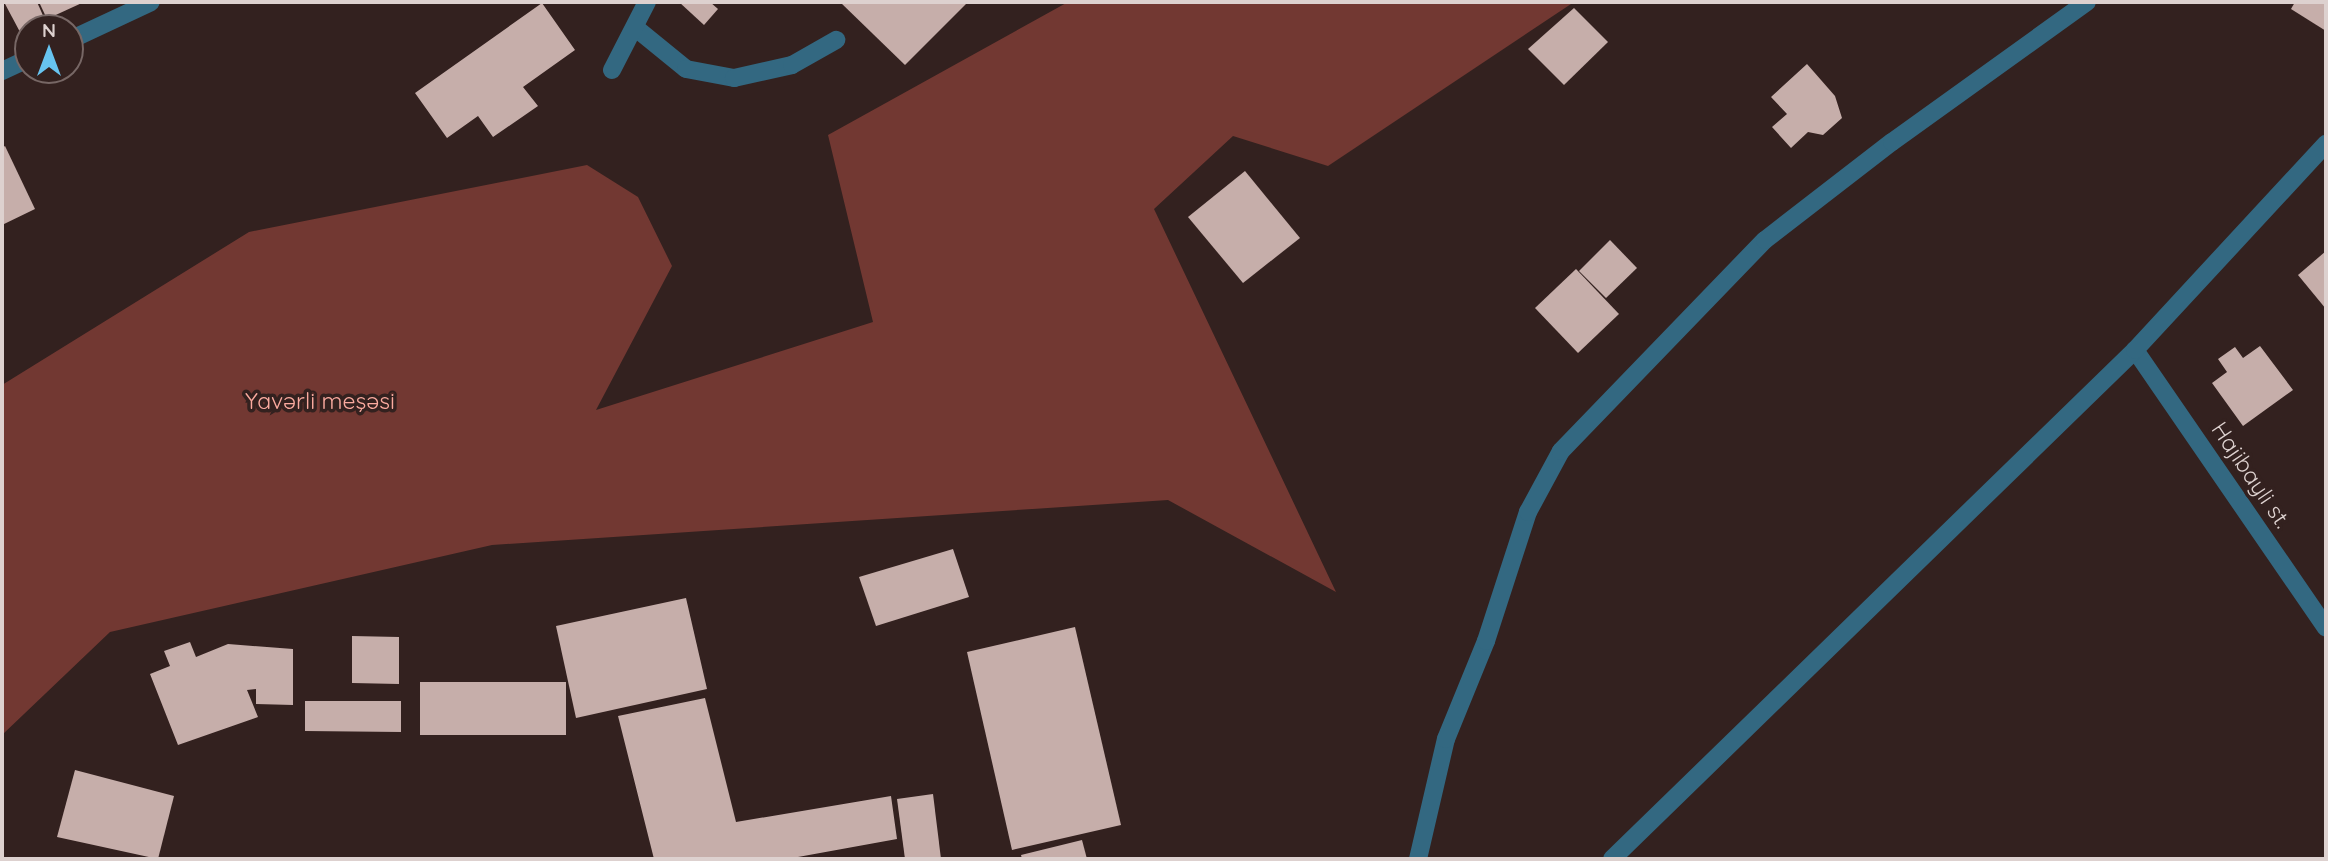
<!DOCTYPE html>
<meta charset="utf-8">
<style>
body{margin:0}
#map{position:relative;width:2328px;height:861px;overflow:hidden;background:#33211f;font-family:Quicksand,sans-serif}
div>[style]{position:absolute}
[style*='--x']{left:calc(var(--x)*1px);top:calc(var(--y)*1px);width:calc(var(--w)*1px);rotate:calc(var(--a)*1deg)}
.green>*{inset:0;background:#723832}
.building>*{inset:0;background:#c6aeaa}
.lane>*{height:18px;margin:-9px;padding:0 9px;transform-origin:9px;border-radius:9px;background:#336881}
.street>*{height:18px;margin:-9px;padding:0 9px;transform-origin:9px;border-radius:9px;background:#336881}
span{translate:-50% -50%;white-space:nowrap;text-align:center;line-height:1.15;-webkit-text-stroke:7px #33211f;paint-order:stroke}
.park-label{font-size:23px;color:#fbaa9f}
.street-label{font-size:23px;color:#ddd1cf}
.frame{position:absolute;inset:0;border:4px solid #ddd1cf;pointer-events:none}
.north{position:absolute;left:14px;top:14px;width:70px;height:70px;box-sizing:border-box;background:#33211f;border:2px solid #776765;border-radius:50%;rotate:0deg;font-size:19px;font-weight:700;line-height:28px;text-align:center;color:#ddd1cf}
.north::after{content:'';display:block;margin:auto;width:24px;height:32px;background:#67c4f0;clip-path:polygon(50% 0,100% 100%,50% 72%,0 100%)}
</style>
<div id="map">
<div class="green">
<i style="clip-path:polygon(1068px 2px,1574px 2px,1328px 166px,1233px 136px,1154px 209px,1336px 592px,1168px 500px,492px 545px,110px 632px,2px 735px,2px 385px,249px 232px,587px 165px,638px 197px,672px 266px,596px 410px,873px 322px,828px 135px)"></i>
</div>
<div class="building">
<i style="clip-path:polygon(4px 2px,37px 2px,45px 20px,20px 32px)"></i>
<i style="clip-path:polygon(39px 2px,84px 2px,47px 19px)"></i>
<i style="clip-path:polygon(679px 2px,710px 2px,718px 9px,704px 25px)"></i>
<i style="clip-path:polygon(840px 2px,968px 2px,905px 65px)"></i>
<i style="clip-path:polygon(2295px 2px,2326px 2px,2326px 31px,2291px 9px)"></i>
<i style="clip-path:polygon(542px 3px,575px 50px,523px 87px,538px 106px,493px 137px,478px 116px,447px 138px,415px 93px)"></i>
<i style="clip-path:polygon(1574px 8px,1608px 42px,1564px 85px,1528px 49px)"></i>
<i style="clip-path:polygon(1807px 64px,1835px 96px,1842px 118px,1823px 135px,1808px 132px,1791px 148px,1772px 127px,1787px 114px,1771px 97px)"></i>
<i style="clip-path:polygon(5px 146px,35px 209px,2px 225px,2px 148px)"></i>
<i style="clip-path:polygon(1245px 171px,1300px 238px,1243px 283px,1188px 217px)"></i>
<i style="clip-path:polygon(1610px 240px,1637px 268px,1606px 298px,1579px 271px)"></i>
<i style="clip-path:polygon(2326px 251px,2326px 309px,2298px 275px)"></i>
<i style="clip-path:polygon(1576px 269px,1619px 314px,1578px 353px,1535px 308px)"></i>
<i style="clip-path:polygon(2260px 346px,2293px 390px,2243px 426px,2212px 383px,2227px 372px,2218px 359px,2235px 347px,2243px 358px)"></i>
<i style="clip-path:polygon(953px 549px,969px 597px,876px 626px,859px 577px)"></i>
<i style="clip-path:polygon(686px 598px,707px 689px,576px 718px,556px 626px)"></i>
<i style="clip-path:polygon(1075px 627px,1121px 825px,1012px 850px,967px 652px)"></i>
<i style="clip-path:polygon(352px 636px,399px 637px,399px 684px,352px 683px)"></i>
<i style="clip-path:polygon(190px 642px,196px 657px,228px 644px,293px 649px,293px 705px,256px 704px,256px 689px,247px 690px,258px 717px,178px 745px,150px 674px,170px 666px,164px 651px)"></i>
<i style="clip-path:polygon(420px 682px,566px 682px,566px 735px,420px 735px)"></i>
<i style="clip-path:polygon(705px 698px,736px 822px,891px 796px,897px 839px,787px 859px,654px 859px,618px 716px)"></i>
<i style="clip-path:polygon(305px 701px,401px 701px,401px 732px,305px 731px)"></i>
<i style="clip-path:polygon(75px 770px,174px 796px,158px 859px,57px 837px)"></i>
<i style="clip-path:polygon(933px 794px,941px 859px,905px 859px,897px 799px)"></i>
<i style="clip-path:polygon(1082px 840px,1087px 859px,1022px 859px,1021px 855px)"></i>
</div>
<div class="lane">
<i style="--x:637;--y:29;--w:63;--a:39.2"></i>
<i style="--x:686;--y:69;--w:49;--a:10.6"></i>
<i style="--x:734;--y:78;--w:59;--a:-12.6"></i>
<i style="--x:792;--y:65;--w:51;--a:-29.6"></i>
<i style="--x:612;--y:70;--w:76;--a:-62.8"></i>
</div>
<div class="street">
<i style="--x:70;--y:40;--w:89;--a:-25.1"></i>
<i style="--x:2;--y:71;--w:29;--a:-25"></i>
<i style="--x:2135;--y:350;--w:337;--a:55.5"></i>
<i style="--x:1418;--y:859;--w:123;--a:-76.9"></i>
<i style="--x:1446;--y:739;--w:106;--a:-67.8"></i>
<i style="--x:1486;--y:641;--w:136;--a:-72"></i>
<i style="--x:1528;--y:512;--w:69;--a:-61.6"></i>
<i style="--x:1561;--y:451;--w:293;--a:-46"></i>
<i style="--x:1765;--y:240;--w:160;--a:-37.7"></i>
<i style="--x:1892;--y:142;--w:240;--a:-35.7"></i>
<i style="--x:1612;--y:859;--w:730;--a:-44.22"></i>
<i style="--x:2135;--y:350;--w:281;--a:-47.2"></i>
</div>
<div class="park-label">
<span style="left:320px;top:401px">Yavərli meşəsi</span>
</div>
<div class="street-label">
<span style="left:2251px;top:475px;rotate:56deg">Hajibayli st.</span>
</div>
<div class="frame"></div>
<div class="north">N</div>
</div>
